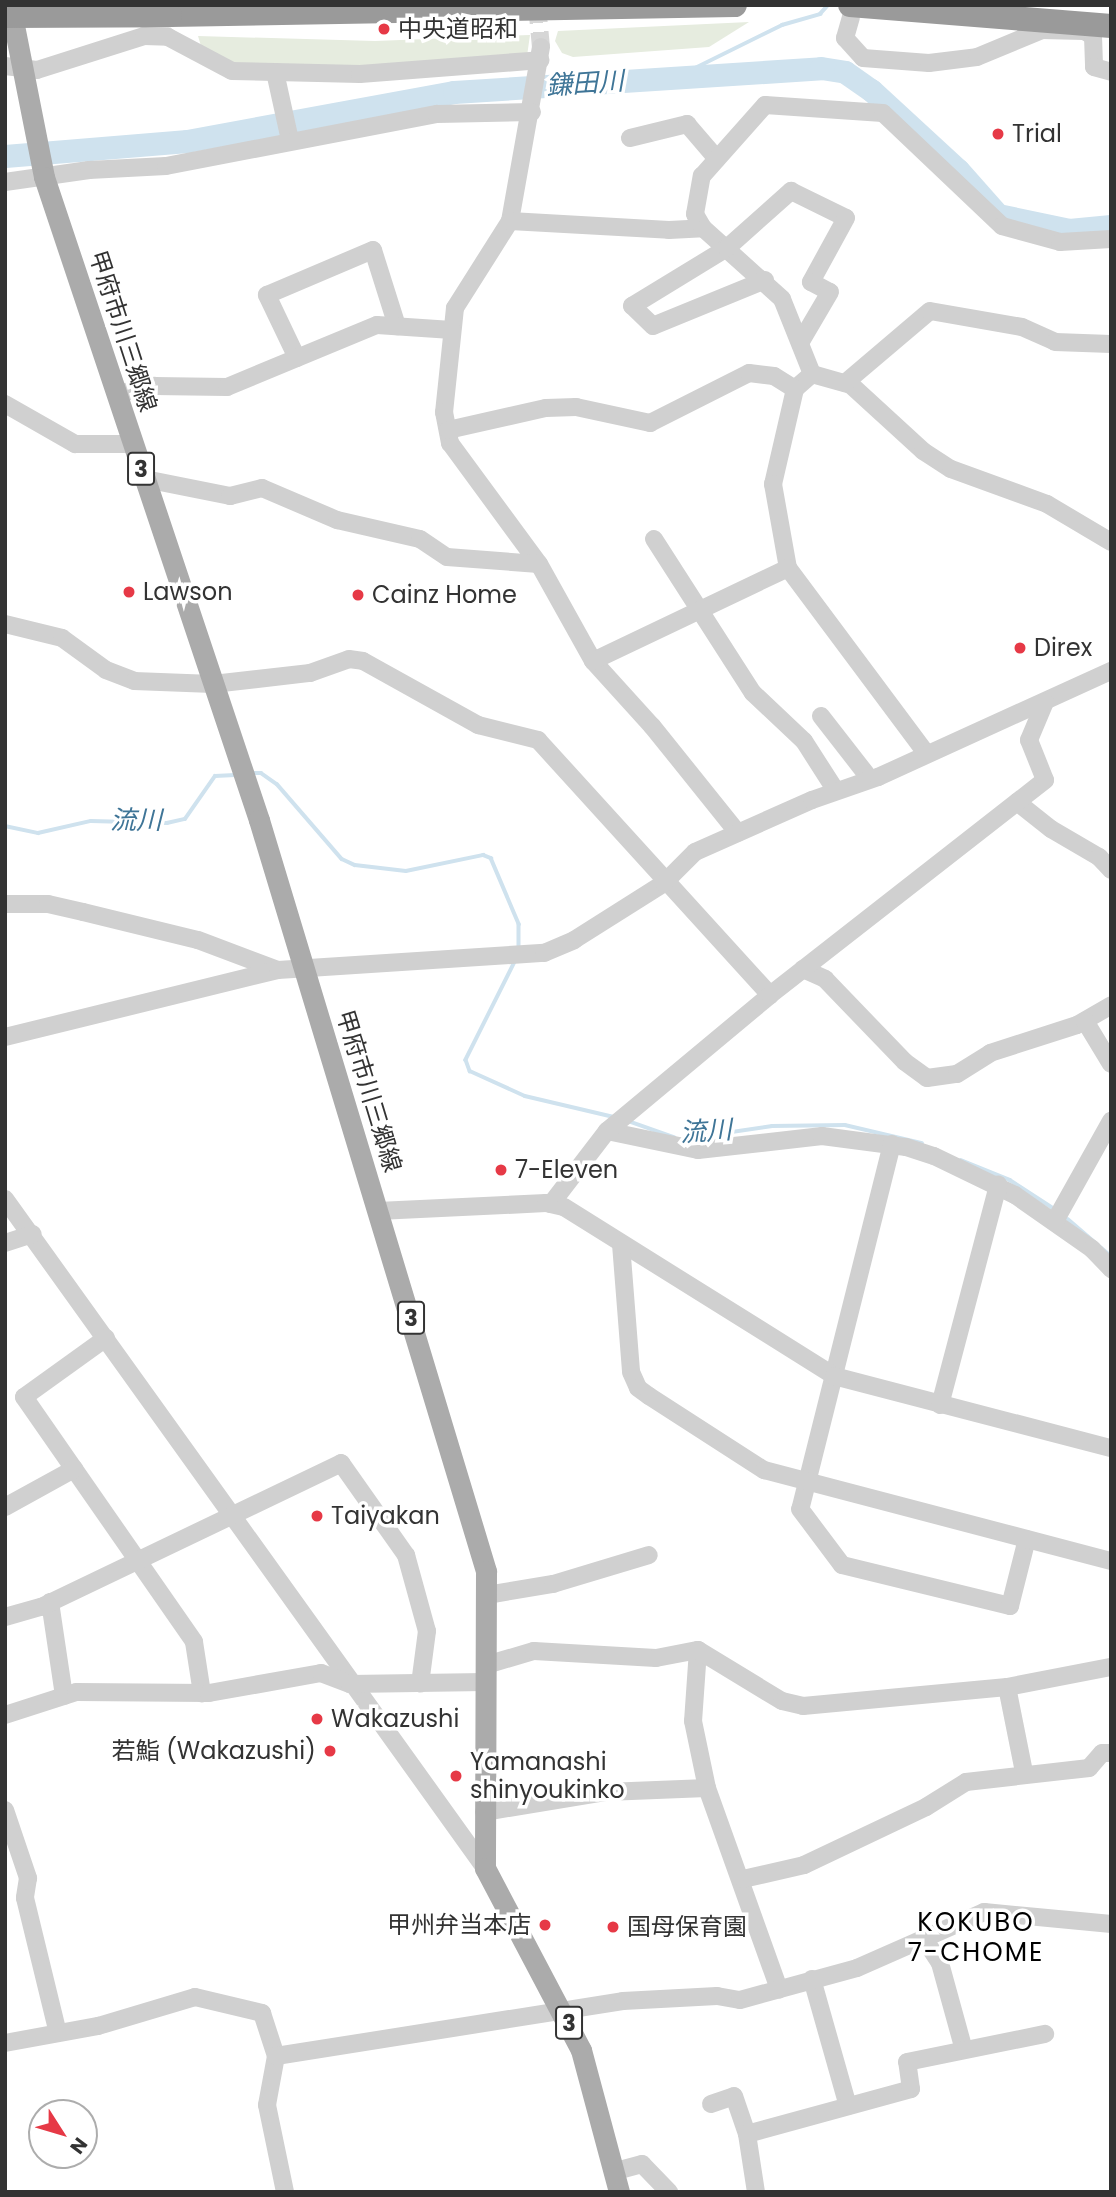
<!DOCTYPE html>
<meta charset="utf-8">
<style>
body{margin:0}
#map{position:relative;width:1116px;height:2197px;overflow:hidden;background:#fff;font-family:Poppins,"Noto Sans JP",sans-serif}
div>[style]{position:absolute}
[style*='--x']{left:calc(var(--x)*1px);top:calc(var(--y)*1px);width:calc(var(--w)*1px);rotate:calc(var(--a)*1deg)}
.green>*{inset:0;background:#e6ecdf}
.stream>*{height:3.5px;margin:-1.75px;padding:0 1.75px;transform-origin:1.75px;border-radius:1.75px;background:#cfe2ee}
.river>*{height:23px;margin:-11.5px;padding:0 11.5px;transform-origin:11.5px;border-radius:11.5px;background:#cfe2ee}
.minor-tunnel>*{height:18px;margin-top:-9px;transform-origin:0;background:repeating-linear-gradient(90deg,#d6d6d6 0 18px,transparent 0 27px)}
.minor>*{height:18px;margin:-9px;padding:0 9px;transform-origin:9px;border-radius:9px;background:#d0d0d0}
.major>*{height:21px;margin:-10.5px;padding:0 10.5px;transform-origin:10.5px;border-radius:10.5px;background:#ababab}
.highway>*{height:24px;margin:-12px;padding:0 12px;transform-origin:12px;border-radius:12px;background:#9a9a9a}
.highway-bridge>*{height:24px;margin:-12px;padding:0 12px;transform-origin:12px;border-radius:12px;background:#9a9a9a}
.dots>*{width:19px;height:19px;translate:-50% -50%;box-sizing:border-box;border:4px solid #fff;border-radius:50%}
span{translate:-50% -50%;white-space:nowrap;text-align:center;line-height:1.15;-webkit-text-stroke:7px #fff;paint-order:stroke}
.shield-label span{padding:2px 5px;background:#fff;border:2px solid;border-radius:5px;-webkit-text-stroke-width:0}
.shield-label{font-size:23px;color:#333;font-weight:700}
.poi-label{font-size:24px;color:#333}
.left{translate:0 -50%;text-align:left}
.right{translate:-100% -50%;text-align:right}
.street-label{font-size:24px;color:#333}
.water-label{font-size:26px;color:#3f7597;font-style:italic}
.neighbourhood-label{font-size:26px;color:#000;letter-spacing:2px}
.frame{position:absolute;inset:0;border:7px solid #333;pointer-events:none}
.north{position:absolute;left:28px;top:2099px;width:70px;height:70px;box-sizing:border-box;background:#fff;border:2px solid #adadad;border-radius:50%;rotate:127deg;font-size:19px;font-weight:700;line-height:28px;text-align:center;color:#333}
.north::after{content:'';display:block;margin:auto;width:24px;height:32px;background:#e63946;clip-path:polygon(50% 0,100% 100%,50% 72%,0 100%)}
</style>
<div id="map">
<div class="green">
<i style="clip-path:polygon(749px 22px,709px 47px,573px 57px,562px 53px,555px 41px,558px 31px)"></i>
<i style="clip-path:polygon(530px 35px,527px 56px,399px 69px,238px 65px,201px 46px,198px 36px,375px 41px)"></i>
</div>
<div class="stream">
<i style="--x:681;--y:75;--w:113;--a:-26.3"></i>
<i style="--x:782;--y:25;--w:40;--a:-16"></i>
<i style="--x:820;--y:14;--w:12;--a:-48"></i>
<i style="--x:253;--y:773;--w:8;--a:0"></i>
<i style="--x:261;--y:773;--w:19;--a:35"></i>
<i style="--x:277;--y:784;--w:99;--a:49.1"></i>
<i style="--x:342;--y:859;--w:14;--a:25"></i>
<i style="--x:355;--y:865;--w:51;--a:6.7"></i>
<i style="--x:406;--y:871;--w:79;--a:-11.7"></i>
<i style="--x:483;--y:855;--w:9;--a:21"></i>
<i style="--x:491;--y:858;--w:72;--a:67"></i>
<i style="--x:519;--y:924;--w:21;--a:90"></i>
<i style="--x:5;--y:826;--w:34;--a:12"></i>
<i style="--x:38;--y:833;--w:54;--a:-12.8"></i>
<i style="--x:91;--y:821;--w:76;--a:1.5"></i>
<i style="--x:167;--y:823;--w:18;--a:-13"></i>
<i style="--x:185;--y:819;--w:52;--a:-55.1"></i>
<i style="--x:215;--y:776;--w:20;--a:-3"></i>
<i style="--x:516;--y:960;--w:112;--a:116.6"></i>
<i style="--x:466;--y:1060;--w:12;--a:70"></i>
<i style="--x:470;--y:1071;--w:60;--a:24.4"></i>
<i style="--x:525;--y:1096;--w:91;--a:13.3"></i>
<i style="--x:628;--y:1121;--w:49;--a:19.2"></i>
<i style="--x:684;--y:1139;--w:89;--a:-8.4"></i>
<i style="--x:772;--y:1126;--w:73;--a:-0.8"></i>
<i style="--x:845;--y:1125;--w:79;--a:13.2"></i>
<i style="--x:961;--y:1160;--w:53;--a:22.2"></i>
<i style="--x:1010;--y:1180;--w:55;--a:33.1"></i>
<i style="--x:1068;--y:1219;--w:57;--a:40.7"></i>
</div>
<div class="river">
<i style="--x:5;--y:156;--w:183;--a:-4.7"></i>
<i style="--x:187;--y:141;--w:271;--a:-10.4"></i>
<i style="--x:454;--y:92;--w:368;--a:-3.7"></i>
<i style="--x:821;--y:68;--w:24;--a:9"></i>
<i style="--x:845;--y:72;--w:32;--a:35"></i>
<i style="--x:871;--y:90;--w:118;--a:42.6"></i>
<i style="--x:958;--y:170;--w:60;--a:48.4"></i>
<i style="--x:998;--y:215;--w:73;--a:11.9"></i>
<i style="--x:1069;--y:230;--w:42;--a:-5.4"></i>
</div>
<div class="minor-tunnel">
<i style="--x:537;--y:5;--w:42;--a:84.6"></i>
</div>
<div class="minor">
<i style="--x:851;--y:17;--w:22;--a:106"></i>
<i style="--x:845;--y:38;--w:27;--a:48"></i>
<i style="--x:863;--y:58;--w:66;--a:4.3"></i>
<i style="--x:929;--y:63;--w:48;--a:-7.1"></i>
<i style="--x:977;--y:57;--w:70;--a:-22.6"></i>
<i style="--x:1042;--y:30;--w:42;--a:1.4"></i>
<i style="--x:1084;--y:31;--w:10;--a:29"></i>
<i style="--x:1093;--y:36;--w:31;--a:88"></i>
<i style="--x:1094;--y:67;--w:18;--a:16"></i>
<i style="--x:541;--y:47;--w:177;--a:100.1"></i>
<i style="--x:510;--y:221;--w:103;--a:122.3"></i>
<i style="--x:455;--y:308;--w:105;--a:96"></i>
<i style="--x:444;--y:412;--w:32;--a:79"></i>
<i style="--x:450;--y:443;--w:150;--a:53.7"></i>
<i style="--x:539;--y:564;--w:111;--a:60.9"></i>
<i style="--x:593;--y:661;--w:88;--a:47.8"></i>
<i style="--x:652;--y:726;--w:137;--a:51.2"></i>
<i style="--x:5;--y:66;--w:32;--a:7"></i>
<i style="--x:37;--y:70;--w:112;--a:-17.6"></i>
<i style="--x:144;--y:36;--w:24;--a:2"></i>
<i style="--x:168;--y:37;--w:72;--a:28"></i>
<i style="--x:232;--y:71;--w:128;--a:1.3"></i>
<i style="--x:360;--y:74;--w:181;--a:-4.4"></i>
<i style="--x:275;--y:72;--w:70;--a:77.6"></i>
<i style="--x:630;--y:138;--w:59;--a:-13.8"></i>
<i style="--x:687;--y:124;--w:46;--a:49.4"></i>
<i style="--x:5;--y:182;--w:85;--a:-8.1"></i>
<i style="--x:89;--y:170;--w:77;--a:-3"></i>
<i style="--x:166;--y:166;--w:276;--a:-10.9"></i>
<i style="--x:437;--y:114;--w:95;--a:-1.2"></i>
<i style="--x:510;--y:221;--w:159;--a:3.2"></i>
<i style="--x:669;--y:230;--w:34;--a:-3"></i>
<i style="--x:703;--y:228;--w:106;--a:41.9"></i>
<i style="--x:782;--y:299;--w:81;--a:68.2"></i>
<i style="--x:812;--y:374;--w:41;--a:15.8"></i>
<i style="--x:851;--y:385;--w:98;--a:42.5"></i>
<i style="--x:923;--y:451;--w:33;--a:33"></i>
<i style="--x:951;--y:469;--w:102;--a:20"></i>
<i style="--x:1047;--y:504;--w:74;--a:30.7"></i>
<i style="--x:703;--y:228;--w:16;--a:-120"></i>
<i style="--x:695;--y:214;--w:39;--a:-80"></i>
<i style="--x:702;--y:176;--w:95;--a:-48.4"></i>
<i style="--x:765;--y:105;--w:118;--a:3.9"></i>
<i style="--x:883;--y:113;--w:164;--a:43.5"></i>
<i style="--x:1002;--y:226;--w:60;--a:15.4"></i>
<i style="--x:1060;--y:242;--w:51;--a:-3.4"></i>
<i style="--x:765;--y:280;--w:121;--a:157.7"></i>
<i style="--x:653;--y:326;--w:29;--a:-136"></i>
<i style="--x:632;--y:306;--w:111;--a:-31.4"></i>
<i style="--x:727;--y:248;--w:86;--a:-41.7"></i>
<i style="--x:791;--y:191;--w:61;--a:26.1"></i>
<i style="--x:846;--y:218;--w:73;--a:118.7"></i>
<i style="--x:811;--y:282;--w:21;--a:28"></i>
<i style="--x:830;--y:292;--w:59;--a:120.5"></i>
<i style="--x:297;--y:358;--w:70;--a:-115.5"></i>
<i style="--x:267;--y:295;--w:115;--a:-23"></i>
<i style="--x:373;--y:250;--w:80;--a:72.5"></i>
<i style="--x:812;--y:374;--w:23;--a:139"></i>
<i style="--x:795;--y:389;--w:98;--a:103"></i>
<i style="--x:773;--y:484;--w:85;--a:79.9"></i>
<i style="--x:788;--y:568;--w:231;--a:53.3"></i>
<i style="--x:845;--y:383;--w:111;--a:-40.3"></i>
<i style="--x:930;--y:311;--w:93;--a:9.9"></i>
<i style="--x:1022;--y:327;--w:36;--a:24"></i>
<i style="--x:1055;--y:342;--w:56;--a:2"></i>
<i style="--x:116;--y:394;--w:39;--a:-12"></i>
<i style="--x:154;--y:386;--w:73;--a:0.8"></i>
<i style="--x:227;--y:387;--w:162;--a:-22.5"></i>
<i style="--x:377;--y:325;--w:75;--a:3.8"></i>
<i style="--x:5;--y:404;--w:81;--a:29.7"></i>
<i style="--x:75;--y:444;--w:57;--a:0"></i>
<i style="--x:448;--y:430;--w:100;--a:-12.7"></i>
<i style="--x:546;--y:408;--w:30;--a:-2"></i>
<i style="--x:576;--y:407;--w:76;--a:12.2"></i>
<i style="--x:650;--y:423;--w:111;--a:-26.8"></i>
<i style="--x:749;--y:373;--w:25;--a:7"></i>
<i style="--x:774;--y:376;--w:25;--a:32"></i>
<i style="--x:145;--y:479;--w:87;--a:11.3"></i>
<i style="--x:230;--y:496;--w:33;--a:-14"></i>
<i style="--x:262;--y:488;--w:82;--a:23.1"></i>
<i style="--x:337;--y:520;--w:85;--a:12.9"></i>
<i style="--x:420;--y:539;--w:32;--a:34"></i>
<i style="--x:447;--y:557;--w:92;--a:4.4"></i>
<i style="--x:654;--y:539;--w:183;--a:57.3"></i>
<i style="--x:753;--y:693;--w:70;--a:43.3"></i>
<i style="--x:804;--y:741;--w:59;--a:57.4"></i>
<i style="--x:5;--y:624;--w:59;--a:13.8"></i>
<i style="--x:62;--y:638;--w:54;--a:36"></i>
<i style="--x:106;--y:670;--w:30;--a:21"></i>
<i style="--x:134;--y:681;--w:79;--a:2.2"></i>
<i style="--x:213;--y:684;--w:98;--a:-6.5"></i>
<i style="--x:310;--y:673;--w:41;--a:-19.7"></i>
<i style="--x:349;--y:659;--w:14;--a:8"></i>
<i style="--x:363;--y:661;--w:132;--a:29.1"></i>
<i style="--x:478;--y:725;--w:62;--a:14"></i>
<i style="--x:538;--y:740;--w:345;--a:47.7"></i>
<i style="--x:593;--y:661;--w:216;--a:-25.5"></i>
<i style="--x:821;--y:716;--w:80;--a:52.1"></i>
<i style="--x:1017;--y:802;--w:43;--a:38.5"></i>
<i style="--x:1051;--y:829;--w:56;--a:30.3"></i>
<i style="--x:1099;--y:857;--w:18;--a:47"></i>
<i style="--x:5;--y:904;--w:43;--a:0"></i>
<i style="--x:48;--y:904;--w:36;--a:13"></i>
<i style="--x:83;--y:912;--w:118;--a:13.7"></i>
<i style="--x:198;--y:940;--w:85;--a:20.6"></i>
<i style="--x:803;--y:969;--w:24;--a:24"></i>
<i style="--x:825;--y:979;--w:115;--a:46.1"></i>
<i style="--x:905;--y:1062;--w:27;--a:36"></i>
<i style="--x:927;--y:1078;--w:30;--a:-8"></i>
<i style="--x:957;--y:1074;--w:39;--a:-32"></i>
<i style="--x:990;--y:1053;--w:91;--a:-17.8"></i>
<i style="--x:1077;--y:1025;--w:39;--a:-30"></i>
<i style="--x:1085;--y:1021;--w:50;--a:58.8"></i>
<i style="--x:5;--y:1037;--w:281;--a:-13.8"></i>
<i style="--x:278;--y:970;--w:267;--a:-3.7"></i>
<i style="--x:544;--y:953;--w:33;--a:-23"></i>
<i style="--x:574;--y:940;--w:107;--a:-32.3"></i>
<i style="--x:664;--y:883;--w:44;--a:-45"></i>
<i style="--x:695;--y:852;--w:128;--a:-24"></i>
<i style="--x:812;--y:800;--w:70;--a:-19.2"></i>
<i style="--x:878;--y:777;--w:256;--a:-24.5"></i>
<i style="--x:607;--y:1131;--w:93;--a:11.8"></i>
<i style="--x:698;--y:1150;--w:125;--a:-6.4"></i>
<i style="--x:822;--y:1136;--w:85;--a:7.5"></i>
<i style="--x:906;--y:1147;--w:29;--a:18"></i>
<i style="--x:934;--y:1156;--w:90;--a:25.7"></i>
<i style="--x:1015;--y:1195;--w:94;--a:35"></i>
<i style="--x:1092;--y:1249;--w:28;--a:46"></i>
<i style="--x:892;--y:1144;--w:376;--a:104.1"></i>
<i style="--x:800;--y:1509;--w:70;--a:53.1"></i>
<i style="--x:842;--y:1565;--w:173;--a:13.7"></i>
<i style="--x:1010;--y:1606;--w:69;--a:-75.8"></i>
<i style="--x:5;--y:1199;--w:823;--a:54.34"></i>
<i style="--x:551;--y:1204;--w:92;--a:-52.5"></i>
<i style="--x:607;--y:1131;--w:212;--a:-39.8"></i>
<i style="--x:770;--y:995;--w:349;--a:-38"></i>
<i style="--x:1045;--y:780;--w:43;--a:-111.8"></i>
<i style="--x:1029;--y:740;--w:41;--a:-67.2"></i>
<i style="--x:378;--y:1211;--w:168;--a:-2.7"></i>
<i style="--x:546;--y:1203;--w:18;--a:13"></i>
<i style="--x:564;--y:1207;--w:319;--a:32"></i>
<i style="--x:834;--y:1376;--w:286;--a:14.6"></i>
<i style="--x:1055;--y:1221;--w:115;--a:-60.8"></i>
<i style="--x:5;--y:1243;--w:29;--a:-18"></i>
<i style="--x:621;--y:1244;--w:128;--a:85.5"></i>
<i style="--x:631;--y:1372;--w:17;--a:66"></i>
<i style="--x:638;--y:1388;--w:14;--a:36"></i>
<i style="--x:649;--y:1396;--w:137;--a:32.8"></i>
<i style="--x:764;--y:1470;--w:359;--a:14.7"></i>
<i style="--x:106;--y:1338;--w:101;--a:144.3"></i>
<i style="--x:24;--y:1397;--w:298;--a:55.2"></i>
<i style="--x:194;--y:1642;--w:52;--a:81.1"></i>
<i style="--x:940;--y:1405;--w:228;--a:-75.2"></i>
<i style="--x:5;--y:1507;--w:79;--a:-28.8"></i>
<i style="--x:487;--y:1595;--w:67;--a:-9.5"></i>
<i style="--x:553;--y:1584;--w:100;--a:-16.8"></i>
<i style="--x:50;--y:1602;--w:95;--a:81.5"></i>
<i style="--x:5;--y:1617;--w:37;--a:-16"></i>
<i style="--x:41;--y:1607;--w:333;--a:-25.6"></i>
<i style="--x:341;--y:1463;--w:113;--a:54.8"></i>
<i style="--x:406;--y:1555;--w:79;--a:74.6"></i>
<i style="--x:427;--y:1631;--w:53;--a:97.5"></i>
<i style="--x:698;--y:1650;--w:71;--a:94"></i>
<i style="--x:693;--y:1721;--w:68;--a:78.2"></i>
<i style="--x:486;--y:1665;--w:50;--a:-16.3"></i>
<i style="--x:534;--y:1651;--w:122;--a:3.3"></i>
<i style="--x:656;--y:1658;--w:43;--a:-10.8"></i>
<i style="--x:698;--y:1650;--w:98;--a:31.3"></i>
<i style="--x:782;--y:1701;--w:22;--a:13"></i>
<i style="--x:803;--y:1706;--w:205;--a:-5.3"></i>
<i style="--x:1007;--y:1687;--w:106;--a:-10.9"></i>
<i style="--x:1007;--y:1687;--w:87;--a:78.7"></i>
<i style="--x:5;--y:1715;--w:75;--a:-17.9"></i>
<i style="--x:76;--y:1692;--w:133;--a:0.4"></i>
<i style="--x:209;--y:1693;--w:114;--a:-10.1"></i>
<i style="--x:321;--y:1673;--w:31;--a:21"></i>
<i style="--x:350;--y:1684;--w:135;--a:-0.8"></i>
<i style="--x:5;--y:1810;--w:72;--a:71.3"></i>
<i style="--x:28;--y:1878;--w:20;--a:99"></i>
<i style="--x:25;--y:1898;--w:139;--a:76.3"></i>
<i style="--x:484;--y:1812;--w:124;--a:-9.3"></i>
<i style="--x:606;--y:1792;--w:101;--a:-2.3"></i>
<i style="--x:707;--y:1788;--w:214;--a:70.3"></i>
<i style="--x:743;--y:1879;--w:63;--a:-12.9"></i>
<i style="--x:804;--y:1865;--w:135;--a:-25.4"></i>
<i style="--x:926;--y:1807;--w:47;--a:-32"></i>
<i style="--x:966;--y:1782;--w:124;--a:-6.5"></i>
<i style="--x:1089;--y:1768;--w:20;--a:-49"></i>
<i style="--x:1102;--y:1753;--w:9;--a:0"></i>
<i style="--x:925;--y:1940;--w:27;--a:57"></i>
<i style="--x:940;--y:1963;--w:90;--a:74.6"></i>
<i style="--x:812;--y:1979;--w:132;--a:74.2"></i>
<i style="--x:5;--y:2043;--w:95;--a:-10.4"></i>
<i style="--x:98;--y:2026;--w:101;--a:-16.6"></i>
<i style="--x:195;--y:1997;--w:69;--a:13.4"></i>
<i style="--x:262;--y:2013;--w:45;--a:72"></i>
<i style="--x:276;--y:2056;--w:50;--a:100.4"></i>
<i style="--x:267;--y:2105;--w:89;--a:78.3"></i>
<i style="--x:276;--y:2056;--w:351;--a:-9"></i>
<i style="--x:623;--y:2001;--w:94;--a:-3"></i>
<i style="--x:717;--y:1996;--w:23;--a:10"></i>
<i style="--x:740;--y:2000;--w:121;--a:-15.3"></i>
<i style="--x:857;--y:1968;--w:139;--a:-23.8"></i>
<i style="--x:984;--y:1912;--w:128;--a:5.4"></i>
<i style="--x:711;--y:2104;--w:24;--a:-19"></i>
<i style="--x:734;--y:2096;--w:40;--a:71.1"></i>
<i style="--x:747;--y:2134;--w:59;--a:81.2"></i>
<i style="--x:747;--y:2134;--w:170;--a:-15.3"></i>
<i style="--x:911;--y:2089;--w:27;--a:-98"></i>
<i style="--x:907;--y:2062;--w:141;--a:-11.5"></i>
<i style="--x:616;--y:2171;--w:27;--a:-15"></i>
<i style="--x:642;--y:2164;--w:39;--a:46"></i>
</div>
<div class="major">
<i style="--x:10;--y:5;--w:175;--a:78.8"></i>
<i style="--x:44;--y:177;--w:678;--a:71.51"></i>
<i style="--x:259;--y:820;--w:785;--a:73.18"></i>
<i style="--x:486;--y:1571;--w:297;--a:90.2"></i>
<i style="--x:485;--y:1868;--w:206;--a:62.2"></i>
<i style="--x:581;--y:2050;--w:147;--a:75"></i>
</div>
<div class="highway">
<i style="--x:850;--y:5;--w:262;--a:4.6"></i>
<i style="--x:170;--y:15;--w:565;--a:-1.01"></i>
</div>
<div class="highway-bridge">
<i style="--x:5;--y:16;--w:165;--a:-0.3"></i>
</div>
<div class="dots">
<i style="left:384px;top:29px;background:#e63946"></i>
<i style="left:998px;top:134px;background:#e63946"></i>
<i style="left:129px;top:592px;background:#e63946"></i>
<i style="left:358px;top:595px;background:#e63946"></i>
<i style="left:1020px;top:648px;background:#e63946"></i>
<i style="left:501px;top:1170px;background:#e63946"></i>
<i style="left:317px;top:1516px;background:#e63946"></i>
<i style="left:317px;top:1719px;background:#e63946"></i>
<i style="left:330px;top:1751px;background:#e63946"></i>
<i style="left:456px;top:1776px;background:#e63946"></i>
<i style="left:545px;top:1925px;background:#e63946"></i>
<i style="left:613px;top:1927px;background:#e63946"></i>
</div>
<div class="shield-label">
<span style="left:141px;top:469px">3</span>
<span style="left:411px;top:1318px">3</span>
<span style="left:569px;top:2023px">3</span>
</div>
<div class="poi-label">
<span class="left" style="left:398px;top:29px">中央道昭和</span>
<span class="left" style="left:1012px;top:134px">Trial</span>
<span class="left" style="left:143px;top:592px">Lawson</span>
<span class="left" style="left:372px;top:595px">Cainz Home</span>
<span class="left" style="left:1034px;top:648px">Direx</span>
<span class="left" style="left:515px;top:1170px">7-Eleven</span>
<span class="left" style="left:331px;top:1516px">Taiyakan</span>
<span class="left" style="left:331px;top:1719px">Wakazushi</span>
<span class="right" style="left:316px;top:1751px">若鮨 (Wakazushi)</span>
<span class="left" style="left:470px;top:1776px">Yamanashi<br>shinyoukinko</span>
<span class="right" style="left:531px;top:1925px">甲州弁当本店</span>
<span class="left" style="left:627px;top:1927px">国母保育園</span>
</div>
<div class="street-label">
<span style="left:123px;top:331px;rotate:72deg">甲府市川三郷線</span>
<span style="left:369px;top:1091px;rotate:73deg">甲府市川三郷線</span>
</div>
<div class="water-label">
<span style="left:585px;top:84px;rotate:-4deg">鎌田川</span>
<span style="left:136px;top:821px">流川</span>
<span style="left:706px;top:1132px;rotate:-4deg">流川</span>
</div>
<div class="neighbourhood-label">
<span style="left:976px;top:1938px">KOKUBO<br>7-CHOME</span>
</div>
<div class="frame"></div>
<div class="north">N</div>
</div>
